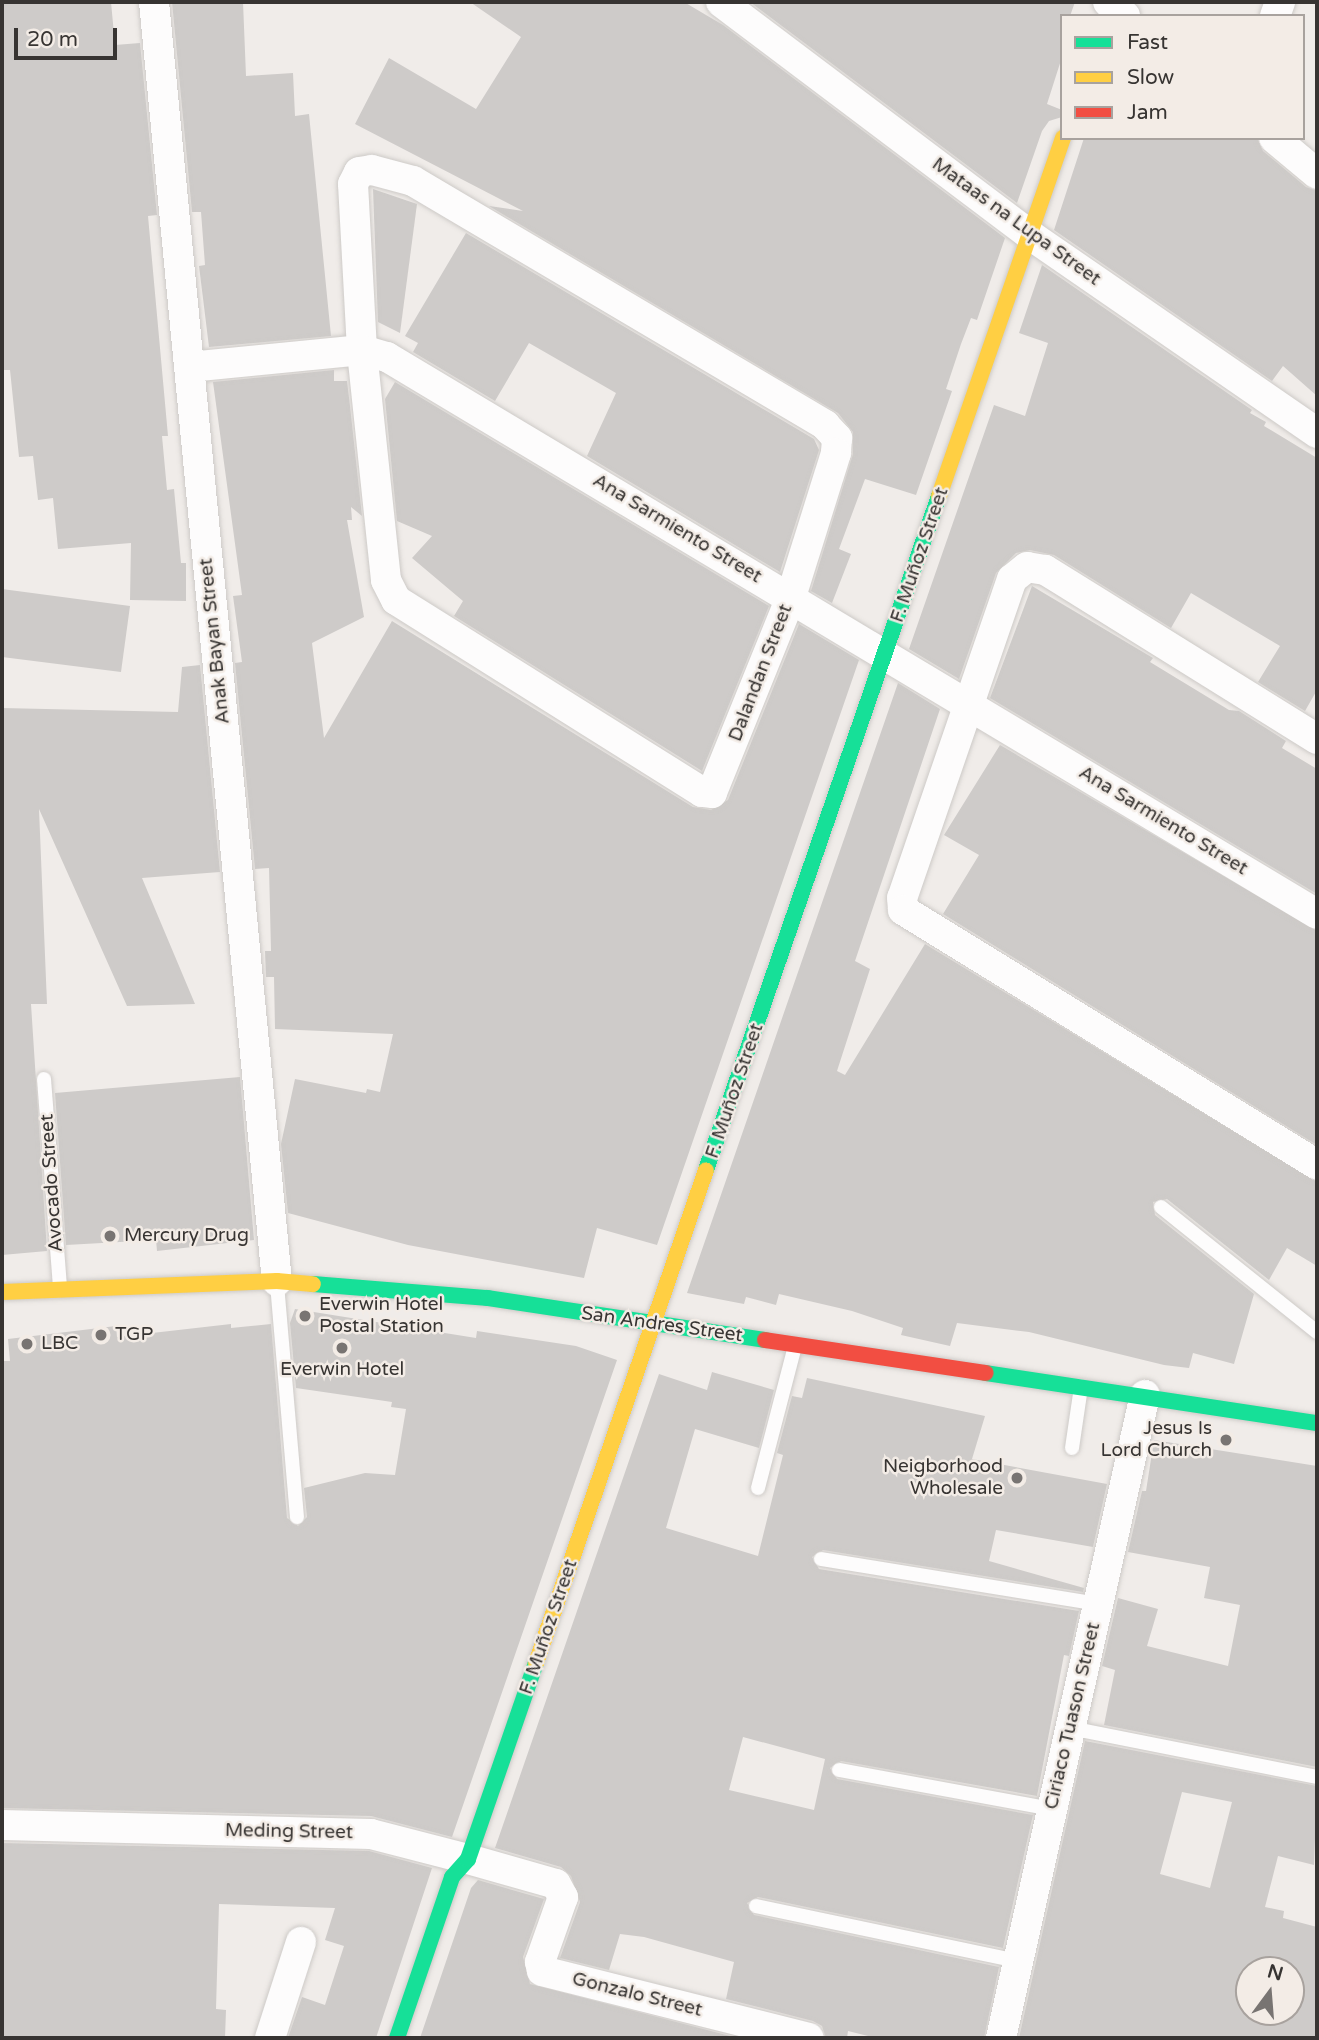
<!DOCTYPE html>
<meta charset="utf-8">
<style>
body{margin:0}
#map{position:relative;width:1319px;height:2040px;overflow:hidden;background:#f0ece9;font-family:"Varela Round",sans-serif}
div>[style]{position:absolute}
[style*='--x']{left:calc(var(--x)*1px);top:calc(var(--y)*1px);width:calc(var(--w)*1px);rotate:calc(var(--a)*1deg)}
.building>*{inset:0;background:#cecbc9}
.roads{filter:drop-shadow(0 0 2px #cdcac7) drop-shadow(0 0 2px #cdcac7)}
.lane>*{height:14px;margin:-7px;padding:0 7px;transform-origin:7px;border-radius:7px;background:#fdfcfc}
.street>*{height:30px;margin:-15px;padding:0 15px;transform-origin:15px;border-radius:15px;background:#fdfcfc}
.fast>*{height:16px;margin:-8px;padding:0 8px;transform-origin:8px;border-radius:8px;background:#16e098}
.slow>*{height:16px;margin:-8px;padding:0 8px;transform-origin:8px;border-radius:8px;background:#ffcf43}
.jam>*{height:16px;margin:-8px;padding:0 8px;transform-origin:8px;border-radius:8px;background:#f24e42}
.dots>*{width:19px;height:19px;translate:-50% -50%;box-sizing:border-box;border:4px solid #f3ece6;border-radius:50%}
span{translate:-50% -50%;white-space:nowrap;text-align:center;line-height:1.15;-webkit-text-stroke:5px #f3ece6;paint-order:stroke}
.street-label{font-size:19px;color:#373432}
.poi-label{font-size:19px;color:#373432}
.left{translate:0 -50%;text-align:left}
.right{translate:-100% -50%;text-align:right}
.frame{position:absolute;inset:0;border:4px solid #373432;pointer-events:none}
.legend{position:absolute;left:1060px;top:14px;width:245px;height:126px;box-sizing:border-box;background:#f3ece6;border:2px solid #a8a29e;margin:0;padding:9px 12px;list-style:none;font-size:21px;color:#373432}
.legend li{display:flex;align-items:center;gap:14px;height:35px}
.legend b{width:35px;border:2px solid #a8a29e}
.north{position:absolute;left:1235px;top:1956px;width:70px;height:70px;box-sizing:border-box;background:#f3ece6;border:2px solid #a8a29e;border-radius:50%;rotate:16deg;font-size:19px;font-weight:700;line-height:28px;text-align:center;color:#373432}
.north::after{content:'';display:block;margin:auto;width:24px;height:32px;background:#787472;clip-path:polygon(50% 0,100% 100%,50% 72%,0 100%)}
.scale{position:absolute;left:14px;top:28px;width:103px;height:32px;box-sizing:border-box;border:4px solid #373432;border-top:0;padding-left:9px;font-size:21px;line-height:24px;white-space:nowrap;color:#373432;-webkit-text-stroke:5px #f3ece6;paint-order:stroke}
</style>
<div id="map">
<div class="building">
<i style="clip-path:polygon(2px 2px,111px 2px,115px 45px,140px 43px,157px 215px,148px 216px,168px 436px,162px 436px,167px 490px,174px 489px,181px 563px,186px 563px,186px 601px,130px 600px,131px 543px,58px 549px,53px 498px,38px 500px,33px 456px,19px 457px,10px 370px,3px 370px,2px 354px)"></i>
<i style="clip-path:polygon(172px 2px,243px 2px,246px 76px,293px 73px,295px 116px,309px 114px,331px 336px,209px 347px,199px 266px,205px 265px,201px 212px,192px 212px)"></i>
<i style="clip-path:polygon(470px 2px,684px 2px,723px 25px,1005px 238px,977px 320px,971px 318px,961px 344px,946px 389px,952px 391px,916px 495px,865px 479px,839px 549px,851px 554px,832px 603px,811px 591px,853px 454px,853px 432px,838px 413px,489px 206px,523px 211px,355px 124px,389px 58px,476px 109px,521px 37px)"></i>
<i style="clip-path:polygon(750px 2px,1075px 2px,1070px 16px,1062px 16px,1062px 57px,1047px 104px,1062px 110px,1062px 117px,1049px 121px,1042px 131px,1017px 203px)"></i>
<i style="clip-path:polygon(1084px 138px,1257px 138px,1263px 151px,1306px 187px,1317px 191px,1317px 396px,1283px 366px,1272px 381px,1054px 230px)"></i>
<i style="clip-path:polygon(373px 189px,417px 204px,400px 333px,378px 322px)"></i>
<i style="clip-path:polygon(466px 233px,814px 439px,819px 450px,780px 572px,587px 456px,616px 393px,529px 343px,495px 401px,413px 352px,418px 343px,405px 336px)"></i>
<i style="clip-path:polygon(1042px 265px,1252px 410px,1250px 413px,1266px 422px,1264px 426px,1317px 458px,1317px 690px,1305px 711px,1258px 682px,1280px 646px,1191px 593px,1171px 628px,1054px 555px,1030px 550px,1016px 553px,996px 573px,959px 679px,909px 649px,994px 405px,1025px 416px,1048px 343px,1019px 333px)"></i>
<i style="clip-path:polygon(334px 370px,334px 381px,347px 381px,350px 406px,362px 516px,351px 507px,352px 520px,347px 520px,364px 617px,312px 643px,324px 738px,392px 621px,693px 807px,711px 810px,728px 800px,799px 624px,859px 660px,657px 1245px,597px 1228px,584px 1278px,408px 1245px,288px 1213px,281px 1144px,295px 1079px,366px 1093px,367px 1089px,380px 1092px,393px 1034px,275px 1029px,274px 977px,266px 977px,265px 951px,271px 951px,269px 868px,255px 869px,235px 663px,242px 662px,233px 596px,242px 595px,213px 382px)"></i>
<i style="clip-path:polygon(395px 382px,769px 606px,702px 771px,454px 616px,463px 601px,412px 558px,432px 536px,397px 521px,385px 399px)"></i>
<i style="clip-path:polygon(1032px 586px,1153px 658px,1150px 662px,1229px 710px,1239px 711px,1286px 741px,1282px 748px,1317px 769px,1317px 894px,990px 698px)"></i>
<i style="clip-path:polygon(2px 589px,130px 606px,121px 672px,2px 657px)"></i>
<i style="clip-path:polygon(200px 665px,220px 872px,142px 878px,195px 1004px,127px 1006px,39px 809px,47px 1004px,31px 1004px,47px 1251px,2px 1255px,2px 708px,178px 712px,182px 667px)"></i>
<i style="clip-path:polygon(898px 683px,940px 709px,855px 961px,870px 969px,837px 1071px,845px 1075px,925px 944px,1317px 1182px,1317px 1266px,1287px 1248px,1269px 1280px,1167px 1199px,1153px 1202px,1155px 1215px,1254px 1294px,1234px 1364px,1193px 1353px,1189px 1368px,1164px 1365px,1029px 1332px,957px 1323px,950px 1346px,901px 1335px,903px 1328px,852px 1311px,779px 1294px,776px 1305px,746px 1297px,744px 1304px,687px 1293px)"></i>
<i style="clip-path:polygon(1000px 745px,1317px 931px,1317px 1145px,943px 914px,979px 855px,944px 835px)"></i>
<i style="clip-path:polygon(240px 1077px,254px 1240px,157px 1251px,156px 1240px,66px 1245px,55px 1093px)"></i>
<i style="clip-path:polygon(295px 1309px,476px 1338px,477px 1331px,576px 1346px,617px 1360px,452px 1837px,371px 1816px,2px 1808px,2px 1361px,10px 1361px,8px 1339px,116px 1326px,117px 1337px,231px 1324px,231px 1328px,271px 1324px,287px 1518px,298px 1526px,307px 1517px,304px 1488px,365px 1473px,395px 1475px,406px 1409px,391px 1407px,392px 1402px,296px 1388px,290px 1323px)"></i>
<i style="clip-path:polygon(evenodd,712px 1372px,774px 1390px,759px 1448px,695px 1429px,666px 1528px,758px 1556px,783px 1455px,777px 1453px,792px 1396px,802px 1398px,807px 1378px,985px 1416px,972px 1459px,1107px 1484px,1093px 1547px,996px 1530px,989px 1561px,1084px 1588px,1083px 1592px,823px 1550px,812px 1557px,819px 1569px,1079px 1611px,1069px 1656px,1064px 1655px,1037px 1796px,841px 1761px,830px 1768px,837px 1779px,1033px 1815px,1003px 1948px,758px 1897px,747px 1903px,754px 1915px,999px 1967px,984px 2038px,876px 2038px,848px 2031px,847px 2038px,826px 2038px,822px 2026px,813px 2021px,726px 1999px,734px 1962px,644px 1937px,620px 1934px,609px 1970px,560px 1958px,580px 1902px,571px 1876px,561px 1867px,495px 1848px,659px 1374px,707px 1390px,712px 1372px,743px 1737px,825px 1759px,814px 1810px,729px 1790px,743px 1737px)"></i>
<i style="clip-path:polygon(1154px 1440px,1317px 1466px,1317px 1767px,1104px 1725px,1115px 1670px,1102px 1666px,1118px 1598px,1158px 1609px,1147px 1646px,1228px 1666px,1240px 1605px,1204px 1598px,1210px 1567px,1128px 1552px,1142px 1491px,1146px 1491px)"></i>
<i style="clip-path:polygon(evenodd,1085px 1741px,1317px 1786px,1314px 1865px,1278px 1856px,1265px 1907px,1284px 1911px,1283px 1918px,1317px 1927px,1317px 2038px,1019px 2038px,1085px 1741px,1182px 1792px,1232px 1802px,1210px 1888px,1160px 1874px,1182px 1792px,1085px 1741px,1249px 1970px,1291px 1970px,1291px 2012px,1249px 2012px,1249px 1970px)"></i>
<i style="clip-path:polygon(2px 1843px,369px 1851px,432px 1868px,376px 2038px,288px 2038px,302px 1997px,325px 2005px,344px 1946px,325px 1940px,335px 1908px,219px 1904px,216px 2009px,226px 2010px,225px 2038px,2px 2038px)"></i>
<i style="clip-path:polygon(478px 1880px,544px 1899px,523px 1957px,530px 1984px,738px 2038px,420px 2038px,471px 1888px)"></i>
</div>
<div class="roads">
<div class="lane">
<i style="--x:44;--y:1079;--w:210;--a:85.6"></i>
<i style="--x:1161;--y:1207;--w:200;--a:38.7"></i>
<i style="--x:277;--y:1284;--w:234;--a:85.1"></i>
<i style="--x:1072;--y:1448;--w:62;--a:-81.6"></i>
<i style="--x:758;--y:1488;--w:147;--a:-75.4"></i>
<i style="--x:821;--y:1559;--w:281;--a:9.2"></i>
<i style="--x:1070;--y:1728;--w:252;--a:11.2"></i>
<i style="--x:839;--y:1770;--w:217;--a:10.4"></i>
<i style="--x:756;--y:1906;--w:268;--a:11.9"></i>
</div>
<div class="street">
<i style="--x:154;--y:2;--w:1285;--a:84.51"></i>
<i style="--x:721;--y:2;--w:387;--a:37"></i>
<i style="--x:1030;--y:235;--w:349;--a:34.6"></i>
<i style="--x:1108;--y:2;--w:22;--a:39"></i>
<i style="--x:1275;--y:16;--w:15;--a:-70"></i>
<i style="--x:1274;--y:138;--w:56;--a:39.9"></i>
<i style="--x:372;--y:170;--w:42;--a:15"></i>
<i style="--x:413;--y:181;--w:479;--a:30.6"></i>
<i style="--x:825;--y:425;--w:18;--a:47"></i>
<i style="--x:837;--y:438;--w:15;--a:94"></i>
<i style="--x:836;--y:453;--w:151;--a:107.4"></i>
<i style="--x:791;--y:597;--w:211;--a:112"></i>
<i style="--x:712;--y:793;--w:10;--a:-174"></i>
<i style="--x:702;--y:792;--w:361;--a:-147.9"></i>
<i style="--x:396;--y:600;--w:22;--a:-117"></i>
<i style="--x:386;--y:580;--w:231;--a:-96"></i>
<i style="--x:362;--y:350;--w:166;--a:-93.1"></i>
<i style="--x:353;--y:184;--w:13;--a:-63"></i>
<i style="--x:359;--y:172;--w:13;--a:-9"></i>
<i style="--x:189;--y:367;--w:174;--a:-5.6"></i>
<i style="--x:362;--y:350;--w:26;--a:16"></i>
<i style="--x:387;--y:357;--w:1084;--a:30.92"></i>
<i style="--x:1317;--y:739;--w:320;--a:-148.1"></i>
<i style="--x:1045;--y:570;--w:18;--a:-171"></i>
<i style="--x:1027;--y:567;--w:19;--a:141"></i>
<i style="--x:1012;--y:579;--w:337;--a:109"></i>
<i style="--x:902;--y:898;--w:12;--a:85"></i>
<i style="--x:903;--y:910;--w:486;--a:31.6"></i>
<i style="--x:2;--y:1825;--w:369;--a:1.4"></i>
<i style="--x:371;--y:1834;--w:100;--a:14.5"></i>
<i style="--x:468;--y:1859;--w:91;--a:15.9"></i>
<i style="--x:556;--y:1884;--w:15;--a:62"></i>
<i style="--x:563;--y:1897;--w:69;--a:109.5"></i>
<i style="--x:540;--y:1962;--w:9;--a:77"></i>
<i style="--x:542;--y:1971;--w:275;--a:14.1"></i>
<i style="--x:270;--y:2038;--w:101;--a:-72.1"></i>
<i style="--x:1001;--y:2038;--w:659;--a:-77.38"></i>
</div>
<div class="fast">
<i style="--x:706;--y:1170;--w:713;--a:-70.93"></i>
<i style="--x:313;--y:1284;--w:176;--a:4.6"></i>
<i style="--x:488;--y:1298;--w:280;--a:8.6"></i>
<i style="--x:986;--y:1373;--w:335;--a:8.6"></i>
<i style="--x:397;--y:2038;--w:170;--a:-71.1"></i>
<i style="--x:452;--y:1877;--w:24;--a:-48"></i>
<i style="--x:468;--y:1859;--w:207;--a:-70.9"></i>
</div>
<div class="slow">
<i style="--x:939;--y:496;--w:379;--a:-70.9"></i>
<i style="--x:2;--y:1292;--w:275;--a:-2.3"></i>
<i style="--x:277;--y:1281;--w:36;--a:5"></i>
<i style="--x:536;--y:1663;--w:521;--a:-70.97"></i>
</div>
<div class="jam">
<i style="--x:765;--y:1340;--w:223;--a:8.5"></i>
</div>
</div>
<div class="dots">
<i style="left:110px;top:1236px;background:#787472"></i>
<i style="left:305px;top:1316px;background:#787472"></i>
<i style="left:101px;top:1335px;background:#787472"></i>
<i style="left:27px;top:1344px;background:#787472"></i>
<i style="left:342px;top:1348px;background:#787472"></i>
<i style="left:1226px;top:1440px;background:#787472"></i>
<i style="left:1017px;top:1478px;background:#787472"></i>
</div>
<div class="street-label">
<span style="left:1016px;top:222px;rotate:36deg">Mataas na Lupa Street</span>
<span style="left:677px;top:529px;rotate:31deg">Ana Sarmiento Street</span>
<span style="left:920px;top:555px;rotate:-71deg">F. Muñoz Street</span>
<span style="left:215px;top:641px;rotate:-96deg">Anak Bayan Street</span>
<span style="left:761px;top:673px;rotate:-69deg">Dalandan Street</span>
<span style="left:1163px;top:821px;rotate:31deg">Ana Sarmiento Street</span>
<span style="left:735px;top:1091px;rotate:-71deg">F. Muñoz Street</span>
<span style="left:52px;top:1183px;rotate:-94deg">Avocado Street</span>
<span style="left:662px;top:1325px;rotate:8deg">San Andres Street</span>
<span style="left:549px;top:1627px;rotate:-71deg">F. Muñoz Street</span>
<span style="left:1073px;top:1716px;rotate:-77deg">Ciriaco Tuason Street</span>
<span style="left:289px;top:1832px;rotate:1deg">Meding Street</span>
<span style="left:637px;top:1995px;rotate:14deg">Gonzalo Street</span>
</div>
<div class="poi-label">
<span class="left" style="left:124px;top:1236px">Mercury Drug</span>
<span class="left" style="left:319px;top:1316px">Everwin Hotel<br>Postal Station</span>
<span class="left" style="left:115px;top:1335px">TGP</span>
<span class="left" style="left:41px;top:1344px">LBC</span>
<span style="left:342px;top:1370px">Everwin Hotel</span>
<span class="right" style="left:1212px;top:1440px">Jesus Is<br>Lord Church</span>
<span class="right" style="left:1003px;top:1478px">Neigborhood<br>Wholesale</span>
</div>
<div class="frame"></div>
<ul class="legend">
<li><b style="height:9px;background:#16e098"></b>Fast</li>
<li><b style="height:9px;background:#ffcf43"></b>Slow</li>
<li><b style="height:9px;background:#f24e42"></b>Jam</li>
</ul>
<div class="north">N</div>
<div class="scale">20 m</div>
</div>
